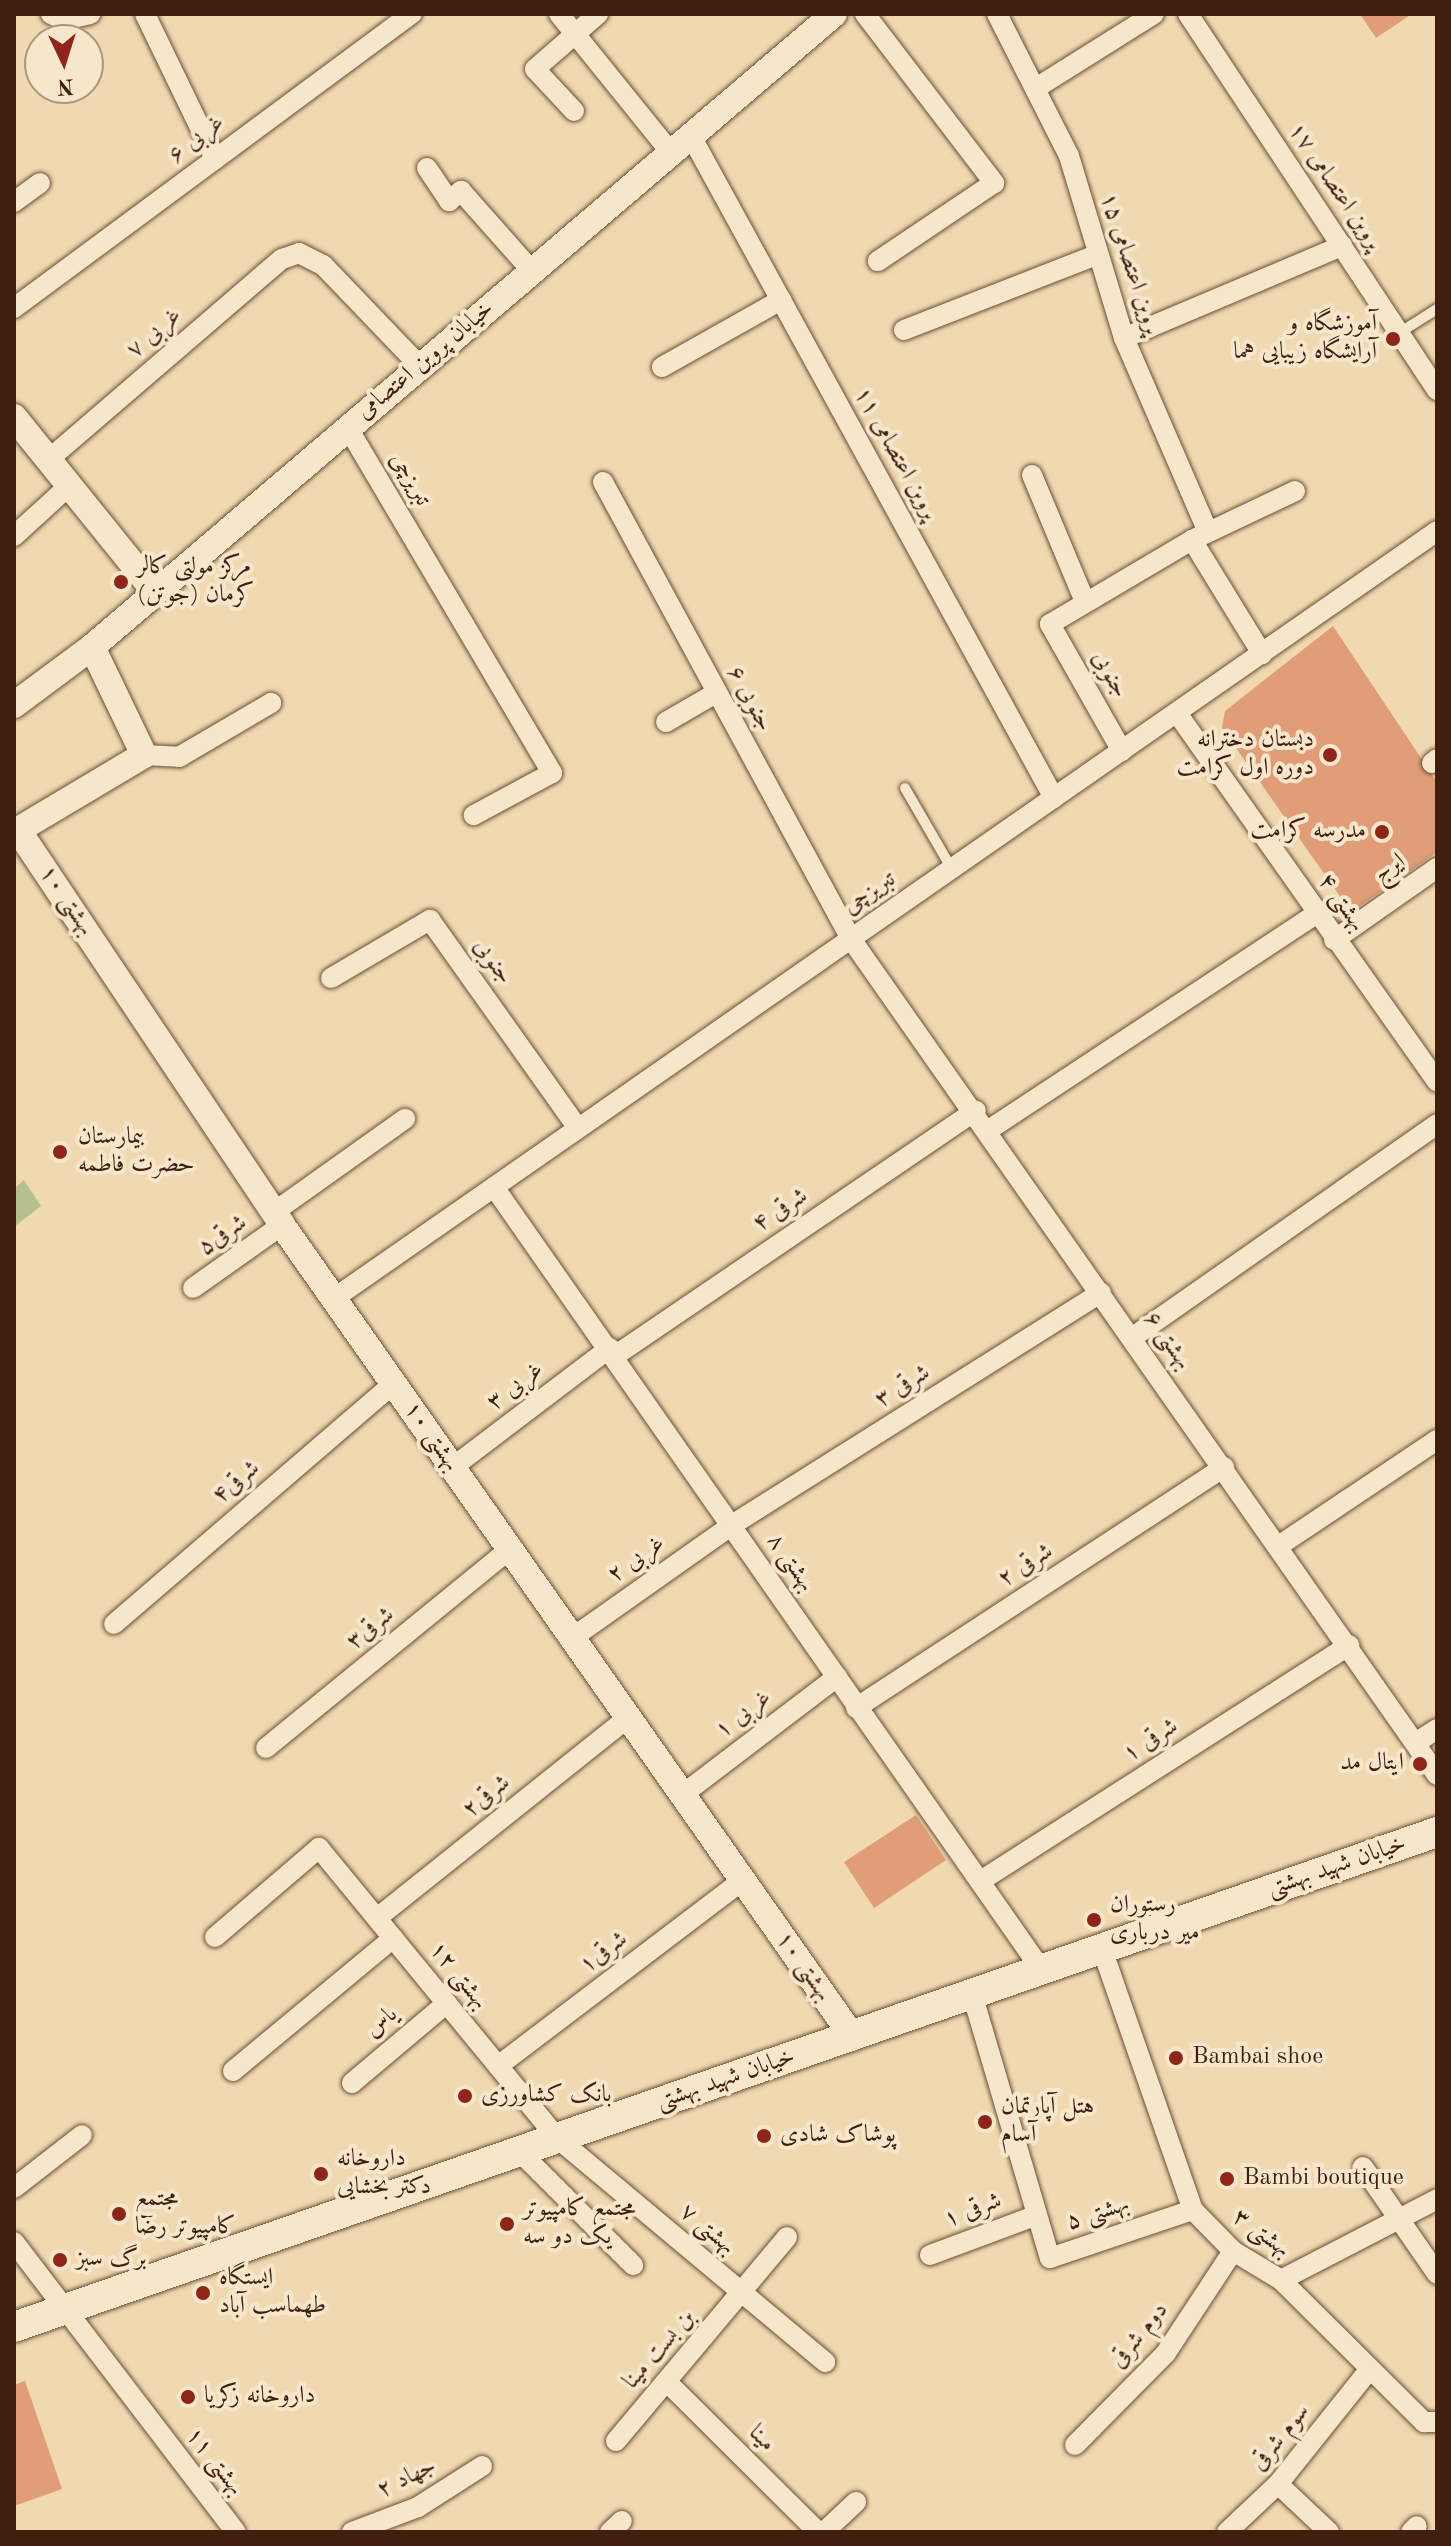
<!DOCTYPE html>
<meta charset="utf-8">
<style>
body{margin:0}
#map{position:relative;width:1451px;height:2546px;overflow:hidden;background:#f0d9b0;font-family:"Old Standard TT",Amiri,serif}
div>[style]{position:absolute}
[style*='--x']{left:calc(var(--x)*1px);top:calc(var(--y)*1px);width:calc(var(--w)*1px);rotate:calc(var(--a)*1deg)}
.green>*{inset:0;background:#b6c08e}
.building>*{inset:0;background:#e09d78}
.roads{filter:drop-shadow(0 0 2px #6c4e37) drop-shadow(0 0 2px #6c4e37)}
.service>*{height:10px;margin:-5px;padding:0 5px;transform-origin:5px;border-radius:5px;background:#f5e6cc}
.minor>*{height:20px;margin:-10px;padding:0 10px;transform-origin:10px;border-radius:10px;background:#f5e6cc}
.tertiary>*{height:26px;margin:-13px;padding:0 13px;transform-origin:13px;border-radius:13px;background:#f5e6cc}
.secondary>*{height:30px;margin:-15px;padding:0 15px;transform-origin:15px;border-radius:15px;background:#f5e6cc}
.dots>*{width:22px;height:22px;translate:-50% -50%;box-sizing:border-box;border:4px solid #f5e6cc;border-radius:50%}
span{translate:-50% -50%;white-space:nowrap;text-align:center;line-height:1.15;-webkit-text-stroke:8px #f5e6cc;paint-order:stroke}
.street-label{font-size:24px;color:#401f0f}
.poi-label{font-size:24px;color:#401f0f}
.right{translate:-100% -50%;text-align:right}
.left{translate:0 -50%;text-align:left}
.frame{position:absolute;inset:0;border:16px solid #401f0f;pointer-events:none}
.north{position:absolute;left:24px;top:24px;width:80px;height:80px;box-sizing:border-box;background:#f5e6cc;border:2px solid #ad9680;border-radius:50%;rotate:176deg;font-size:22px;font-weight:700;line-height:32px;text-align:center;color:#401f0f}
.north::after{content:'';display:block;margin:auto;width:28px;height:36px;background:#8f2418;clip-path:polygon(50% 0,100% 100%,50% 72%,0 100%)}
</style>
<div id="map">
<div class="green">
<i style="clip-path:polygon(24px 1180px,41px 1206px,14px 1227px,14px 1189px)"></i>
</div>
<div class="building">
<i style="clip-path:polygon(1360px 14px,1412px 14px,1376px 38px)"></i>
<i style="clip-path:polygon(1333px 626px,1437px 782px,1437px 852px,1351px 912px,1222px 728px,1225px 711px)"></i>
<i style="clip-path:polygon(916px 1815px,946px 1860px,874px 1908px,844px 1862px)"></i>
<i style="clip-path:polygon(25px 2381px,62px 2489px,14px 2506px,14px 2385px)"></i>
</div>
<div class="roads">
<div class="service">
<i style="--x:1399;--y:333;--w:45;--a:-32.3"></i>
<i style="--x:905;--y:788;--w:94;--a:59.9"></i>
</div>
<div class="minor">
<i style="--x:51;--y:14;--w:14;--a:25"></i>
<i style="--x:64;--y:20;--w:27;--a:-13"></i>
<i style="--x:145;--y:14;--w:161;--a:64.2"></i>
<i style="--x:559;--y:14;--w:179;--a:51.1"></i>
<i style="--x:865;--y:14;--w:213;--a:52.6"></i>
<i style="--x:994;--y:183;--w:140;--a:146.1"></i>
<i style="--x:997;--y:14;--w:159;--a:63.1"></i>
<i style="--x:1069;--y:156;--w:190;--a:73.2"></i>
<i style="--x:1124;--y:338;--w:211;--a:66.6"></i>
<i style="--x:1188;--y:14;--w:451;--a:56.5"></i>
<i style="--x:1036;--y:88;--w:139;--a:-32.1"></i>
<i style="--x:574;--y:111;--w:57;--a:-132.9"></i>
<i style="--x:535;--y:69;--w:84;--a:-41.1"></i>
<i style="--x:691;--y:136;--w:755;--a:61.26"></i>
<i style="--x:427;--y:168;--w:40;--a:56"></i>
<i style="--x:449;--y:201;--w:16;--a:-40"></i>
<i style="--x:461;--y:191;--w:107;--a:48.4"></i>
<i style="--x:14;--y:202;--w:32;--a:-36"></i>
<i style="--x:14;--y:308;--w:495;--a:-36.5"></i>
<i style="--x:904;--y:330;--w:206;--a:-21.3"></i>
<i style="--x:1124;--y:338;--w:237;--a:-22.9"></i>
<i style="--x:662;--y:367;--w:137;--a:-29.4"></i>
<i style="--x:348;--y:428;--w:401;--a:59.4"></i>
<i style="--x:552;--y:773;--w:89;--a:151.7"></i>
<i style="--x:48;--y:460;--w:308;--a:-40.7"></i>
<i style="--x:282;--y:259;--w:18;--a:-19"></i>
<i style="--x:299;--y:253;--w:27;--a:27"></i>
<i style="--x:323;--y:265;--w:140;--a:46.2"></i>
<i style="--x:1032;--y:475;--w:138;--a:67.3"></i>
<i style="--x:603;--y:482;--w:520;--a:61.51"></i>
<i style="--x:851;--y:939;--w:1021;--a:54.97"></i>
<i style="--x:14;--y:536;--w:74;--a:-42.3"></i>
<i style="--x:1192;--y:540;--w:134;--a:58.4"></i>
<i style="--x:1177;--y:713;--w:451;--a:54.8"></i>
<i style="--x:666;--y:722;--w:58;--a:-30.1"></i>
<i style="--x:1122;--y:751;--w:146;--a:-119.6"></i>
<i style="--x:1050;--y:624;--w:165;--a:-30.6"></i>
<i style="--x:1192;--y:540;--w:114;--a:-25.4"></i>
<i style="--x:144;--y:755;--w:35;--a:3"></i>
<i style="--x:179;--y:757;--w:107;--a:-30.4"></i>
<i style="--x:1432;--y:763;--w:6;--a:-39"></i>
<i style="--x:1334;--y:940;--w:126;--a:-35"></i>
<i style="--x:331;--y:978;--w:115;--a:-30.4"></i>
<i style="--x:430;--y:920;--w:255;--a:54.6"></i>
<i style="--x:990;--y:1129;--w:391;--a:-33.4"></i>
<i style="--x:494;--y:1187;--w:954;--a:55.03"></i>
<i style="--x:274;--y:1212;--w:161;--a:-35.4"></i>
<i style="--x:193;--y:1288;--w:109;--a:-35.3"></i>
<i style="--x:333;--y:1299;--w:1345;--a:-34.82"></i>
<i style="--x:1133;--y:1337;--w:371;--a:-35"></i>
<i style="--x:616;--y:1355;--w:435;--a:-34.2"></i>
<i style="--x:453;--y:1467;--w:197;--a:-37.2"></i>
<i style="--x:1280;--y:1545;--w:189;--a:-33.8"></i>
<i style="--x:114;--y:1624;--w:369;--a:-40.7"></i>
<i style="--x:572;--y:1638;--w:196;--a:-35.2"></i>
<i style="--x:732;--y:1525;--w:436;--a:-32.2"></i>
<i style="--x:856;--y:1708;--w:440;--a:-33.2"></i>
<i style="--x:1417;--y:1742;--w:24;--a:-33"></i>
<i style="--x:266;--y:1748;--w:315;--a:-39.2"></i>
<i style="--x:682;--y:1795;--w:195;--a:-37.3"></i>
<i style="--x:982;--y:1880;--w:436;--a:-32.6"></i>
<i style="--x:377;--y:1918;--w:322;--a:-38.6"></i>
<i style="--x:215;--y:1937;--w:137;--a:-40.6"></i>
<i style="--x:319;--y:1848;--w:374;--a:50.6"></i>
<i style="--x:556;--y:2137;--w:351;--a:39.9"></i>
<i style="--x:1102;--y:1949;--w:276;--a:70.8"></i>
<i style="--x:1193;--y:2210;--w:57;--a:45.7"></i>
<i style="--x:1233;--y:2251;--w:56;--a:31.1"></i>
<i style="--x:1281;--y:2280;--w:202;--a:44.8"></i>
<i style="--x:1424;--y:2422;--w:13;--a:0"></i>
<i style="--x:973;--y:1997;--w:272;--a:73.6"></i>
<i style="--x:1050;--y:2258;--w:151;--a:-18.6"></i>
<i style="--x:498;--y:2066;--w:306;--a:-37.2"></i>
<i style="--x:233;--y:2071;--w:208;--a:-39.7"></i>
<i style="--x:352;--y:2083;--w:124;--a:-40.1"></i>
<i style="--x:518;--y:2150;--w:163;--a:45"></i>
<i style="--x:1363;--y:2167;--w:130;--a:55.3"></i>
<i style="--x:14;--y:2188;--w:86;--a:-37.9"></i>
<i style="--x:14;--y:2242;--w:365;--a:52.6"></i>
<i style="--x:930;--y:2255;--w:112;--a:-20.4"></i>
<i style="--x:1281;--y:2280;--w:176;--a:-27.4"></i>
<i style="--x:667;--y:2382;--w:213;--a:44.8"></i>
<i style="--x:616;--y:2441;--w:266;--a:-50"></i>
<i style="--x:1075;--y:2445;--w:129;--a:-45.3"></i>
<i style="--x:1166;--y:2353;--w:122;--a:-56.7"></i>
<i style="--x:1278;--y:2484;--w:70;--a:43.3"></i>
<i style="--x:352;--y:2532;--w:71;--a:-20.7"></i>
<i style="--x:418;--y:2507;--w:76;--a:-32.6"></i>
<i style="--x:610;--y:2532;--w:16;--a:-43"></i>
<i style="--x:824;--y:2532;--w:44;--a:-43.2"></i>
<i style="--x:1227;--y:2532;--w:70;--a:-43.3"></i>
<i style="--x:1278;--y:2484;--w:146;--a:-51.4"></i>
<i style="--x:1411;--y:2532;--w:8;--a:-45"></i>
</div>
<div class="tertiary">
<i style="--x:14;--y:417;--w:225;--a:51.1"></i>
<i style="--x:92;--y:647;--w:120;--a:64.3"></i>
<i style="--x:144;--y:755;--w:147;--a:149.2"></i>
<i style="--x:18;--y:830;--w:475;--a:56.2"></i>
<i style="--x:282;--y:1225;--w:993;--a:54.89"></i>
<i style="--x:14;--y:705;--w:97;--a:-36.6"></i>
<i style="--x:92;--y:647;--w:975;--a:-40.47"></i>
</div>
<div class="secondary">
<i style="--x:14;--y:2327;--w:1507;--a:-19.18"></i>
</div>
</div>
<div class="dots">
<i style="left:1393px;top:339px;background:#8f2418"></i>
<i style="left:121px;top:582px;background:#8f2418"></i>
<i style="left:1330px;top:755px;background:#8f2418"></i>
<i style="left:1382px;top:832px;background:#8f2418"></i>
<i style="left:60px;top:1152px;background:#8f2418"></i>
<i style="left:1420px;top:1764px;background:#8f2418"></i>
<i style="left:1094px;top:1920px;background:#8f2418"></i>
<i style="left:1176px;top:2058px;background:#8f2418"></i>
<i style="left:465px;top:2096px;background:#8f2418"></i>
<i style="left:985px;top:2122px;background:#8f2418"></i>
<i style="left:764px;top:2136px;background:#8f2418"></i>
<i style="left:321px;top:2174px;background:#8f2418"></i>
<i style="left:1227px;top:2179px;background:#8f2418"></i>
<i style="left:119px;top:2214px;background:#8f2418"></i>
<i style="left:507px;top:2224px;background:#8f2418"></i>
<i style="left:60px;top:2260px;background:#8f2418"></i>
<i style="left:203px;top:2293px;background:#8f2418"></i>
<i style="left:188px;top:2397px;background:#8f2418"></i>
</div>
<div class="street-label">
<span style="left:197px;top:140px;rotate:-37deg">غربی ۶</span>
<span style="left:1334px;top:187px;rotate:56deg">پروین اعتصامی ۱۷</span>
<span style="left:1129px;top:264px;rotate:72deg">پروین اعتصامی ۱۵</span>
<span style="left:155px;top:334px;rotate:-41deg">غربی ۷</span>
<span style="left:426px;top:361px;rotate:-40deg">خیابان پروین اعتصامی</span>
<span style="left:895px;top:454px;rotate:61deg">پروین اعتصامی ۱۱</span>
<span style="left:409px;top:480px;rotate:59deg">تبریزچی</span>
<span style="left:1109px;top:675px;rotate:60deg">جنوبی</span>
<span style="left:749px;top:699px;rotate:62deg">جنوبی ۶</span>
<span style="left:1390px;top:869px;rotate:-35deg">ایرج</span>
<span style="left:870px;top:894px;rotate:-35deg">تبریزچی</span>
<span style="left:66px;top:901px;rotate:56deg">بهشتی ۱۰</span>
<span style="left:1341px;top:903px;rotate:55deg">بهشتی ۴</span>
<span style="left:492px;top:962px;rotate:54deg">جنوبی</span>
<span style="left:781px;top:1211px;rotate:-34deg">شرقی ۴</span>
<span style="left:223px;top:1236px;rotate:-35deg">شرقی۵</span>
<span style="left:1167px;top:1341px;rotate:55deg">بهشتی ۶</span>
<span style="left:516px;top:1387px;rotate:-37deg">غربی ۳</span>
<span style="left:903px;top:1387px;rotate:-32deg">شرقی ۳</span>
<span style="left:431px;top:1437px;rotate:55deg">بهشتی ۱۰</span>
<span style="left:237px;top:1483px;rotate:-41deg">شرقی۴</span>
<span style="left:637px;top:1560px;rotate:-35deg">غربی ۲</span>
<span style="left:790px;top:1563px;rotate:55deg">بهشتی ۸</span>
<span style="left:1026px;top:1566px;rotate:-33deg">شرقی ۲</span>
<span style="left:371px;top:1629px;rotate:-39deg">شرقی۳</span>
<span style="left:744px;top:1715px;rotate:-37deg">غربی ۱</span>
<span style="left:1151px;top:1741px;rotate:-33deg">شرقی ۱</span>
<span style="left:487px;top:1797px;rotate:-39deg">شرقی۲</span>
<span style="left:1337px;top:1867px;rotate:-19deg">خیابان شهید بهشتی</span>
<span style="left:604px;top:1953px;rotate:-37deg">شرقی۱</span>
<span style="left:803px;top:1967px;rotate:55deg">بهشتی ۱۰</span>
<span style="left:458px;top:1976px;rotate:51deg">بهشتی ۱۲</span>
<span style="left:382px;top:2023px;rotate:-40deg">یاس</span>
<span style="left:726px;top:2080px;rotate:-19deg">خیابان شهید بهشتی</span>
<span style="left:973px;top:2211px;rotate:-21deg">۱ شرقی</span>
<span style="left:1098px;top:2214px;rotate:-18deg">بهشتی ۵</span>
<span style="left:707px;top:2230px;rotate:40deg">بهشتی ۷</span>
<span style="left:1261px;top:2234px;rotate:36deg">بهشتی ۳</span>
<span style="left:1140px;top:2336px;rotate:-51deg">دوم شرقی</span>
<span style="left:660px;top:2350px;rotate:-49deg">بن بست مینا</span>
<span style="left:1281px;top:2438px;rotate:-51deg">سوم شرقی</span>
<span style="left:761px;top:2439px;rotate:45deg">مینا</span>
<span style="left:214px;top:2462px;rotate:52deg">بهشتی ۱۱</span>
<span style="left:407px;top:2479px;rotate:-26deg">جهاد ۲</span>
</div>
<div class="poi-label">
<span class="right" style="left:1377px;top:339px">آموزشگاه و<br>آرایشگاه زیبایی هما</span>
<span class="left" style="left:137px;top:582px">مرکز مولتی کالر<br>کرمان (جوتن)</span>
<span class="right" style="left:1314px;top:755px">دبستان دخترانه<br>دوره اول کرامت</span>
<span class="right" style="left:1366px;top:832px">مدرسه کرامت</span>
<span class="left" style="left:78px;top:1152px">بیمارستان<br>حضرت فاطمه</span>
<span class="right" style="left:1404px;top:1764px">ایتال مد</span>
<span class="left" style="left:1110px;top:1920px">رستوران<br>میر درباری</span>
<span class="left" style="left:1192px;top:2058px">Bambai shoe</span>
<span class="left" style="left:481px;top:2096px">بانک کشاورزی</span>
<span class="left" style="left:1001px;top:2122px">هتل آپارتمان<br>آسام</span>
<span class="left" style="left:780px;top:2136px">پوشاک شادی</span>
<span class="left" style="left:337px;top:2174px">داروخانه<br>دکتر بخشایی</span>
<span class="left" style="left:1243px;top:2179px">Bambi boutique</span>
<span class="left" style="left:135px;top:2214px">مجتمع<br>کامپیوتر رضا</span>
<span class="left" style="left:523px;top:2224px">مجتمع کامپیوتر<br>یک دو سه</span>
<span class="left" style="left:76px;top:2260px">برگ سبز</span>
<span class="left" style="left:219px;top:2293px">ایستگاه<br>طهماسب آباد</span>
<span class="left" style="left:204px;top:2397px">داروخانه زکریا</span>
</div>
<div class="frame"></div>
<div class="north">N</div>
</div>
